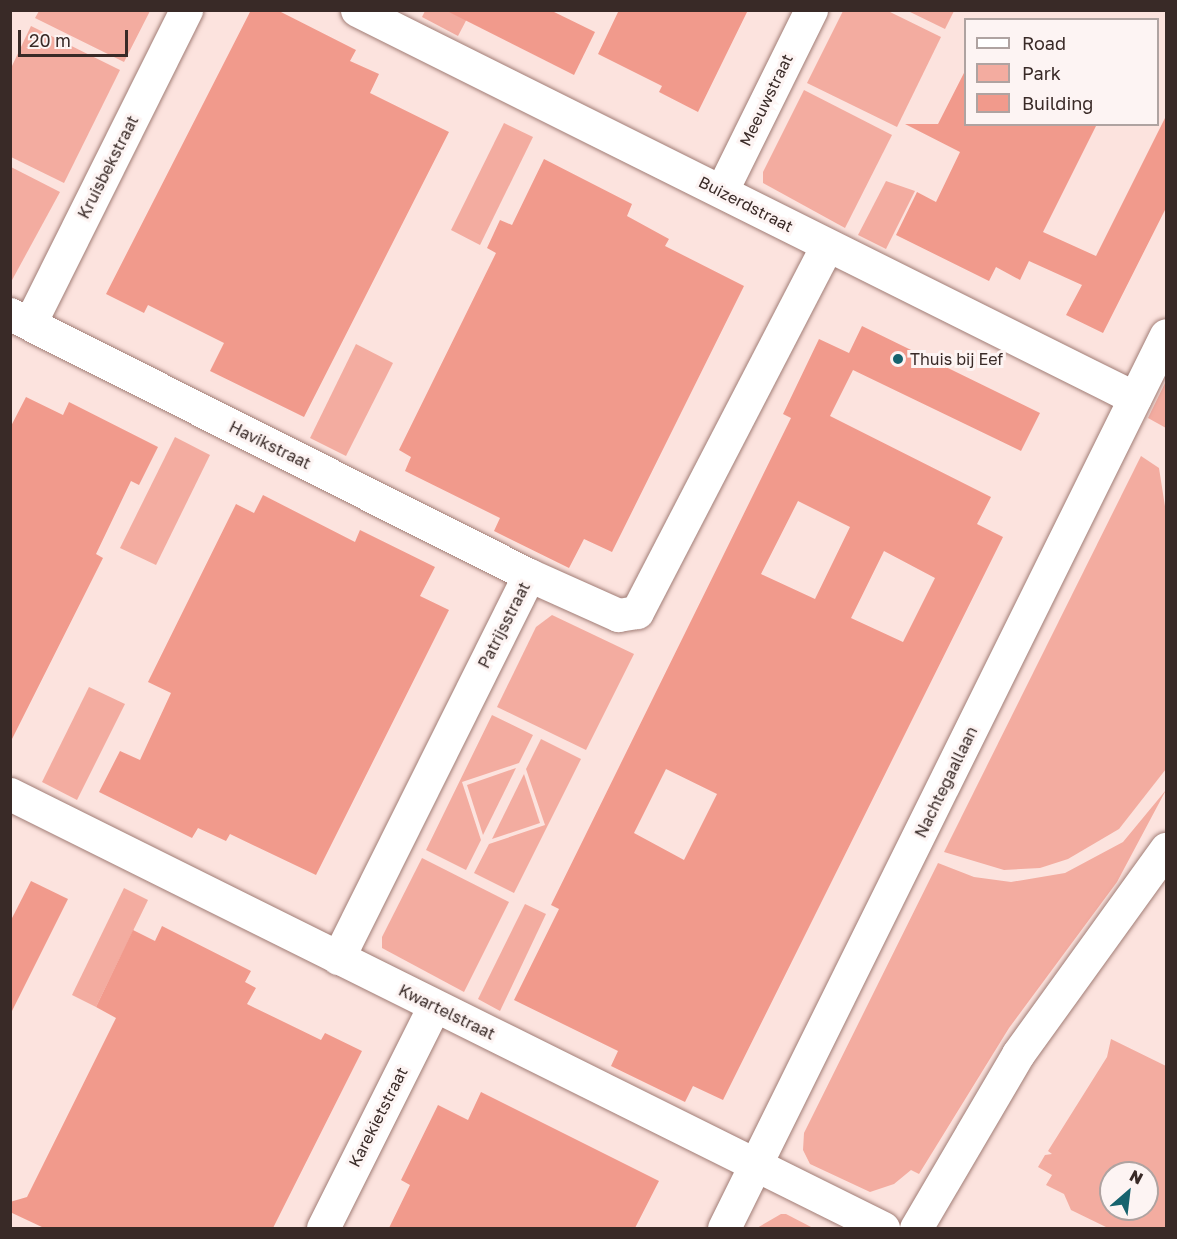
<!DOCTYPE html>
<style>
body{margin:0}
#map{position:relative;width:1177px;height:1239px;overflow:hidden;background:#fce3de;font-family:"Golos Text",sans-serif}
div>[style]{position:absolute}
[style*='--x']{left:calc(var(--x)*1px);top:calc(var(--y)*1px);width:calc(var(--w)*1px);rotate:calc(var(--a)*1deg)}
.green>*{inset:0;background:#f3aca0}
.building>*{inset:0;background:#f19a8c}
.roads{filter:drop-shadow(0 0 2px #a17d76) drop-shadow(0 0 2px #a17d76)}
.minor>*{height:33px;margin:-16.5px;padding:0 16.5px;transform-origin:16.5px;border-radius:16.5px;background:#fff}
.dots>*{width:16px;height:16px;translate:-50% -50%;box-sizing:border-box;border:3px solid #fdf4f3;border-radius:50%}
span{translate:-50% -50%;white-space:nowrap;text-align:center;line-height:1.15;-webkit-text-stroke:6px #fdf4f3;paint-order:stroke}
.street-label{font-size:16px;color:#392a27}
.poi-label{font-size:16px;color:#392a27}
.left{translate:0 -50%;text-align:left}
.frame{position:absolute;inset:0;border:12px solid #392a27;pointer-events:none}
.legend{position:absolute;left:964px;top:18px;width:195px;height:108px;box-sizing:border-box;background:#fdf4f3;border:2px solid #afa3a1;margin:0;padding:8px 10px;list-style:none;font-size:18px;color:#392a27}
.legend li{display:flex;align-items:center;gap:12px;height:30px}
.legend b{width:30px;border:2px solid #afa3a1}
.north{position:absolute;left:1099px;top:1161px;width:60px;height:60px;box-sizing:border-box;background:#fdf4f3;border:2px solid #afa3a1;border-radius:50%;rotate:28deg;font-size:16px;font-weight:700;line-height:24px;text-align:center;color:#392a27}
.north::after{content:'';display:block;margin:auto;width:21px;height:27px;background:#17636e;clip-path:polygon(50% 0,100% 100%,50% 72%,0 100%)}
.scale{position:absolute;left:18px;top:30px;width:110px;height:27px;box-sizing:border-box;border:3px solid #392a27;border-top:0;padding-left:8px;font-size:18px;line-height:21px;white-space:nowrap;color:#392a27;-webkit-text-stroke:4px #fdf4f3;paint-order:stroke}
</style>
<div id="map">
<div class="green">
<i style="clip-path:polygon(39px 11px,39px 10px,150px 11px,124px 62px,35px 18px)"></i>
<i style="clip-path:polygon(425px 11px,471px 11px,458px 36px,422px 17px)"></i>
<i style="clip-path:polygon(843px 11px,888px 11px,941px 37px,897px 127px,807px 83px)"></i>
<i style="clip-path:polygon(908px 11px,954px 10px,954px 11px,945px 29px)"></i>
<i style="clip-path:polygon(31px 26px,120px 70px,64px 183px,11px 157px,11px 68px)"></i>
<i style="clip-path:polygon(804px 90px,892px 135px,845px 228px,763px 183px,763px 172px)"></i>
<i style="clip-path:polygon(504px 123px,533px 137px,480px 245px,451px 230px)"></i>
<i style="clip-path:polygon(11px 167px,60px 192px,11px 282px,10px 282px)"></i>
<i style="clip-path:polygon(886px 181px,915px 191px,886px 249px,858px 235px)"></i>
<i style="clip-path:polygon(356px 344px,393px 363px,346px 456px,310px 438px)"></i>
<i style="clip-path:polygon(1166px 381px,1166px 428px,1148px 418px)"></i>
<i style="clip-path:polygon(175px 437px,210px 455px,156px 565px,120px 548px)"></i>
<i style="clip-path:polygon(1141px 456px,1159px 468px,1166px 513px,1166px 769px,1119px 829px,1068px 859px,1040px 868px,1004px 870px,944px 852px)"></i>
<i style="clip-path:polygon(552px 615px,634px 654px,586px 750px,497px 707px,536px 627px)"></i>
<i style="clip-path:polygon(89px 687px,125px 704px,77px 800px,42px 782px)"></i>
<i style="clip-path:polygon(492px 715px,533px 735px,519px 763px,462px 782px,481px 840px,466px 870px,426px 850px)"></i>
<i style="clip-path:polygon(541px 739px,581px 759px,514px 893px,474px 873px,489px 844px,545px 825px,526px 769px)"></i>
<i style="clip-path:polygon(516px 768px,483px 835px,467px 785px)"></i>
<i style="clip-path:polygon(524px 774px,540px 823px,492px 839px)"></i>
<i style="clip-path:polygon(1166px 790px,1117px 882px,1009px 1028px,919px 1174px,911px 1170px,894px 1184px,870px 1192px,810px 1164px,803px 1150px,804px 1133px,938px 863px,974px 877px,1011px 882px,1065px 873px,1123px 842px)"></i>
<i style="clip-path:polygon(422px 858px,509px 902px,464px 992px,382px 948px,382px 937px)"></i>
<i style="clip-path:polygon(124px 888px,148px 900px,96px 1007px,72px 995px)"></i>
<i style="clip-path:polygon(525px 904px,546px 914px,500px 1011px,478px 999px)"></i>
<i style="clip-path:polygon(evenodd,1111px 1039px,1166px 1066px,1166px 1228px,1108px 1228px,1071px 1210px,1064px 1194px,1046px 1185px,1052px 1175px,1038px 1167px,1045px 1155px,1052px 1154px,1048px 1151px,1107px 1057px,1111px 1039px,1111px 1173px,1147px 1173px,1147px 1209px,1111px 1209px,1111px 1173px)"></i>
<i style="clip-path:polygon(781px 1214px,786px 1214px,813px 1228px,757px 1228px)"></i>
</div>
<div class="building">
<i style="clip-path:polygon(251px 10px,277px 10px,356px 50px,350px 61px,379px 74px,370px 93px,449px 132px,304px 417px,210px 371px,224px 343px,148px 305px,144px 313px,106px 294px)"></i>
<i style="clip-path:polygon(445px 10px,550px 10px,595px 32px,574px 75px)"></i>
<i style="clip-path:polygon(619px 10px,748px 10px,698px 112px,659px 92px,662px 86px,598px 54px)"></i>
<i style="clip-path:polygon(966px 69px,966px 124px,1097px 124px,1043px 232px,1096px 256px,1167px 114px,1167px 206px,1103px 333px,1066px 315px,1082px 285px,1029px 261px,1020px 280px,996px 267px,989px 281px,896px 235px,917px 192px,936px 202px,960px 152px,905px 124px,938px 124px)"></i>
<i style="clip-path:polygon(544px 159px,632px 204px,627px 216px,669px 239px,665px 246px,744px 286px,612px 552px,584px 539px,569px 568px,494px 531px,500px 518px,405px 471px,411px 457px,399px 450px,496px 253px,487px 248px,500px 220px,512px 225px)"></i>
<i style="clip-path:polygon(evenodd,862px 326px,1040px 413px,1021px 451px,853px 370px,830px 416px,991px 497px,977px 524px,1003px 537px,723px 1100px,693px 1086px,685px 1102px,611px 1066px,618px 1051px,514px 1000px,559px 909px,551px 905px,791px 418px,783px 414px,819px 339px,849px 353px,862px 326px,798px 501px,850px 527px,815px 599px,761px 574px,798px 501px,862px 326px,884px 551px,935px 578px,903px 642px,851px 618px,884px 551px,862px 326px,666px 769px,717px 794px,684px 860px,634px 833px,666px 769px)"></i>
<i style="clip-path:polygon(26px 397px,63px 415px,69px 402px,158px 447px,139px 485px,131px 481px,96px 554px,103px 558px,10px 743px,10px 428px)"></i>
<i style="clip-path:polygon(263px 495px,355px 542px,360px 530px,435px 567px,420px 596px,449px 610px,316px 875px,230px 834px,226px 841px,198px 828px,192px 838px,99px 792px,120px 751px,140px 760px,171px 693px,148px 682px,236px 504px,254px 513px)"></i>
<i style="clip-path:polygon(31px 881px,68px 899px,10px 1015px,10px 922px)"></i>
<i style="clip-path:polygon(162px 926px,251px 971px,245px 982px,256px 988px,247px 1004px,321px 1040px,325px 1033px,362px 1051px,273px 1228px,44px 1228px,10px 1212px,10px 1202px,27px 1197px,116px 1018px,96px 1007px,133px 930px,155px 941px)"></i>
<i style="clip-path:polygon(481px 1092px,659px 1181px,635px 1228px,389px 1228px,410px 1185px,401px 1180px,438px 1105px,468px 1120px)"></i>
</div>
<div class="roads">
<div class="minor">
<i style="--x:357;--y:10;--w:869;--a:26.51"></i>
<i style="--x:722;--y:190;--w:201;--a:-63.7"></i>
<i style="--x:10;--y:314;--w:581;--a:26.7"></i>
<i style="--x:30;--y:323;--w:350;--a:-63.5"></i>
<i style="--x:10;--y:794;--w:975;--a:26.43"></i>
<i style="--x:338;--y:958;--w:428;--a:-63.5"></i>
<i style="--x:529;--y:575;--w:98;--a:24.2"></i>
<i style="--x:618;--y:615;--w:19;--a:-9"></i>
<i style="--x:637;--y:612;--w:412;--a:-62.6"></i>
<i style="--x:323;--y:1228;--w:248;--a:-63.4"></i>
<i style="--x:724;--y:1228;--w:996;--a:-63.67"></i>
<i style="--x:916;--y:1228;--w:202;--a:-59.6"></i>
<i style="--x:1018;--y:1054;--w:253;--a:-54.2"></i>
</div>
</div>
<div class="dots">
<i style="left:898px;top:359px;background:#17636e"></i>
</div>
<div class="street-label">
<span style="left:766px;top:100px;rotate:-64deg">Meeuwstraat</span>
<span style="left:108px;top:167px;rotate:-63deg">Kruisbekstraat</span>
<span style="left:746px;top:204px;rotate:27deg">Buizerdstraat</span>
<span style="left:270px;top:445px;rotate:26deg">Havikstraat</span>
<span style="left:504px;top:625px;rotate:-63deg">Patrijsstraat</span>
<span style="left:946px;top:782px;rotate:-64deg">Nachtegaallaan</span>
<span style="left:447px;top:1012px;rotate:26deg">Kwartelstraat</span>
<span style="left:378px;top:1117px;rotate:-63deg">Karekietstraat</span>
</div>
<div class="poi-label">
<span class="left" style="left:910px;top:359px">Thuis bij Eef</span>
</div>
<div class="frame"></div>
<ul class="legend">
<li><b style="height:8px;background:#fff"></b>Road</li>
<li><b style="height:16px;background:#f3aca0"></b>Park</li>
<li><b style="height:16px;background:#f19a8c"></b>Building</li>
</ul>
<div class="north">N</div>
<div class="scale">20 m</div>
</div>
